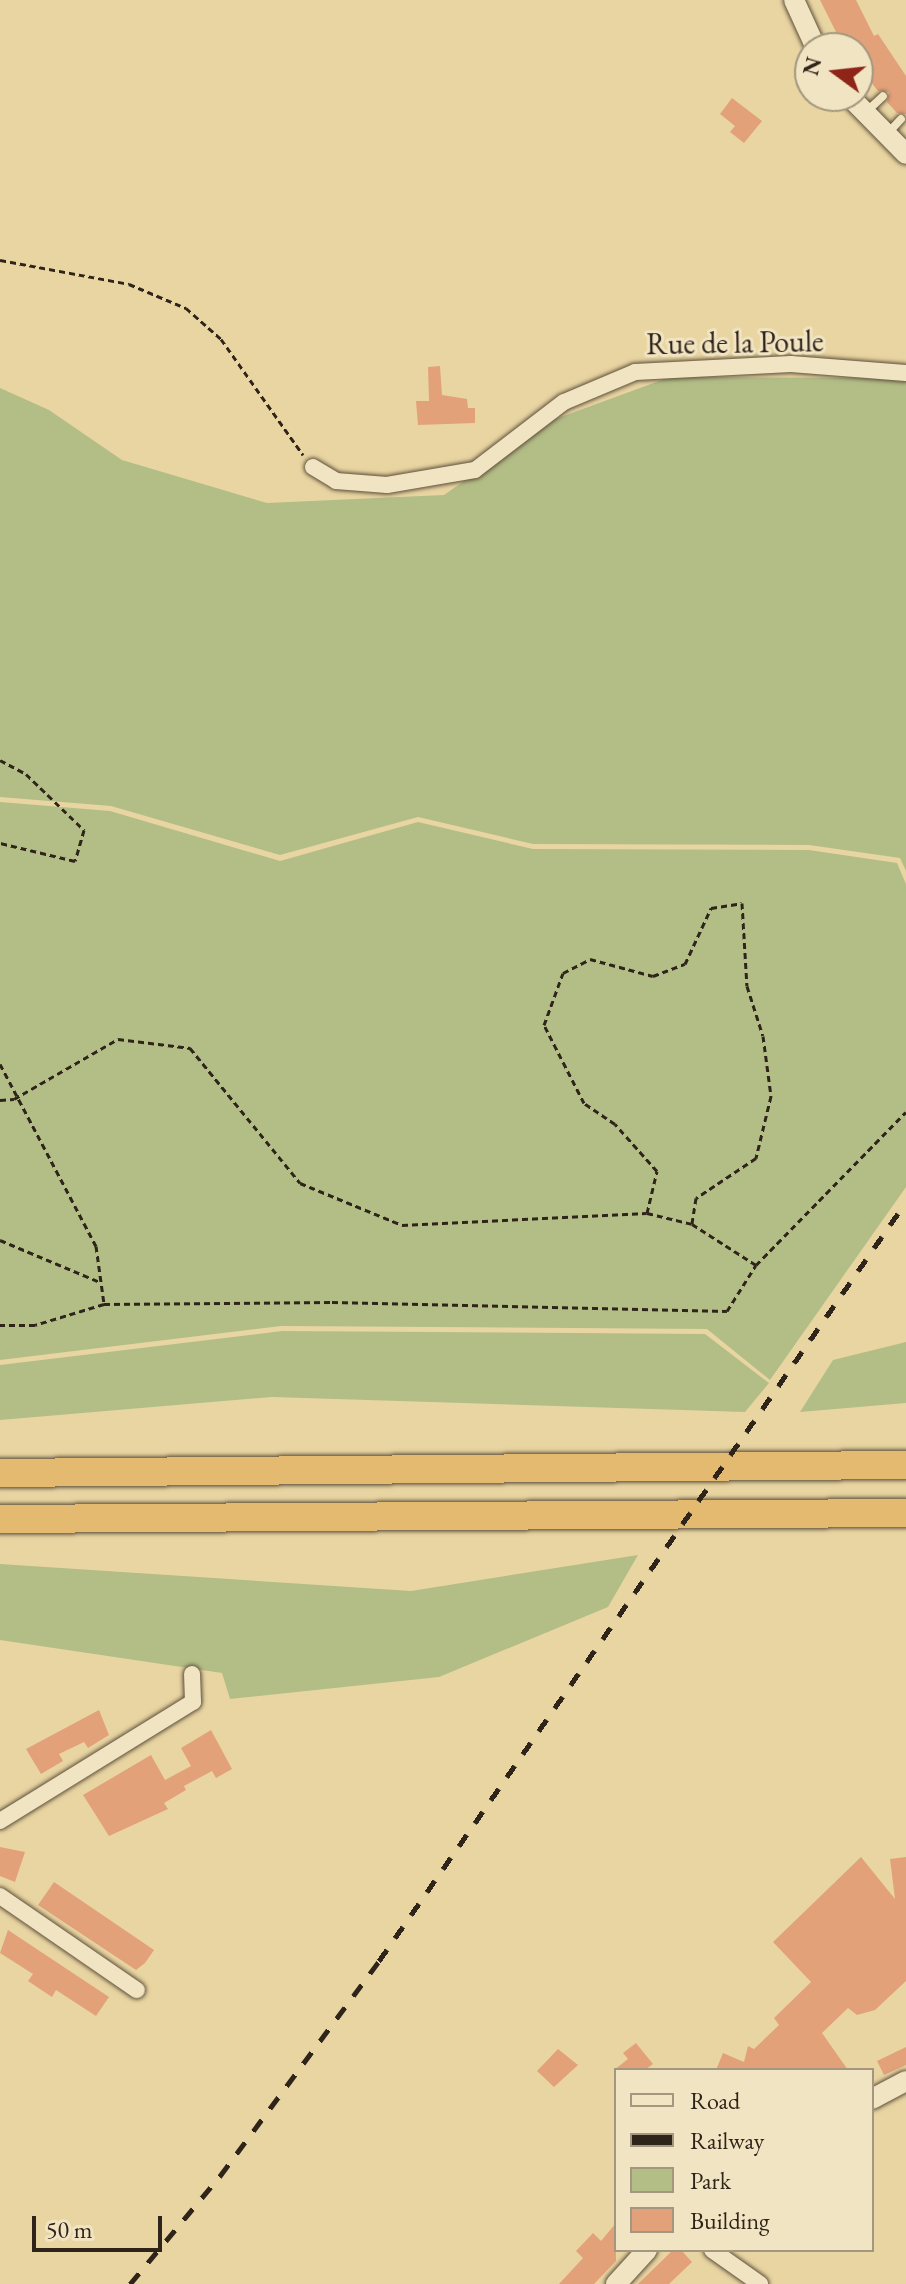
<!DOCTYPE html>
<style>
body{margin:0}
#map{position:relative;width:906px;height:2284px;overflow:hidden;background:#e9d5a2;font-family:"EB Garamond",serif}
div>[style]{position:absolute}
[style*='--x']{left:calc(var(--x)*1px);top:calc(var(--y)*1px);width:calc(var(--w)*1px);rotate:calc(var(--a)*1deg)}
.green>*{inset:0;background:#b3be87}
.building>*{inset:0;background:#e3a17a}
.path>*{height:3px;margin-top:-1.5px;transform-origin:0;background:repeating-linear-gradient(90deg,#2f2419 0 6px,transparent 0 10px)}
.roads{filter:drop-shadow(0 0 2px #5e503b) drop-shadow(0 0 2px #5e503b)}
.service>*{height:8px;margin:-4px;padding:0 4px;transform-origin:4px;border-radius:4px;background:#f1e4c3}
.minor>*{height:16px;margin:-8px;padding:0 8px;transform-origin:8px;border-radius:8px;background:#f1e4c3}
.tertiary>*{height:20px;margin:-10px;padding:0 10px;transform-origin:10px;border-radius:10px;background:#f1e4c3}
.motorway>*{height:28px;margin:-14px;padding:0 14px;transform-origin:14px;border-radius:14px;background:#e4ba71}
.rail>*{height:5px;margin-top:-2.5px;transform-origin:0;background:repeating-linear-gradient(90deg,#2f2419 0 14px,transparent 0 28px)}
span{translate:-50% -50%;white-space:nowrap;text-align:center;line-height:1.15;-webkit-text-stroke:6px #f1e4c3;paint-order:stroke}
.street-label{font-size:30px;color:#2f2419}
.legend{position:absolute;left:614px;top:2068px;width:260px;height:184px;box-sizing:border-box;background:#f1e4c3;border:2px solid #a3977f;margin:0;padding:10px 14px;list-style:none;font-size:24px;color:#2f2419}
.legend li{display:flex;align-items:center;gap:16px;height:40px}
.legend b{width:40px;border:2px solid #a3977f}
.north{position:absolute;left:794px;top:32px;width:80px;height:80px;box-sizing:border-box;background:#f1e4c3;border:2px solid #a3977f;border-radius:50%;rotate:285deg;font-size:22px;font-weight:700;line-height:32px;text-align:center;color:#2f2419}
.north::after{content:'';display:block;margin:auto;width:28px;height:36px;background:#8f2418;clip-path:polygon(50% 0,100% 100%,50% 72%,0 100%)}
.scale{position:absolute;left:32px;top:2216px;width:130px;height:36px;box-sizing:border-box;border:4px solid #2f2419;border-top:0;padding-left:10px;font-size:24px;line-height:28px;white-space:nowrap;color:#2f2419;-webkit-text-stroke:6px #f1e4c3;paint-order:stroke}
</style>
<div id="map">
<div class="green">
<i style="clip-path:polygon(670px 377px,906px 378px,906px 871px,900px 858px,809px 845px,533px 844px,418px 817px,280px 855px,111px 806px,0 797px,0 388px,49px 410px,122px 460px,267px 503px,444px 495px,550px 421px)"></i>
<i style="clip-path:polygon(0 802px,110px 811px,280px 861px,418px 822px,533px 849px,809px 850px,897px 863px,906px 884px,906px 1187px,770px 1380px,707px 1329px,281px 1326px,0 1360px)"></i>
<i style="clip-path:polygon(282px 1331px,705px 1334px,769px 1383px,745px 1412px,272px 1397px,0 1420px,0 1365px)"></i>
<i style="clip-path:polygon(906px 1342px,906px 1403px,800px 1412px,833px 1360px)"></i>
<i style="clip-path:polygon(638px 1555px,608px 1607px,439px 1677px,230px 1699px,222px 1673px,0 1640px,0 1564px,411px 1591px)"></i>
</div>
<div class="building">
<i style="clip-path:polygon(820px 0,856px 0,874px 36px,878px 34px,906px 76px,906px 114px,897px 113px,887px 102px,889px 92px,878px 91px,858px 66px,858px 48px,844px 48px)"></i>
<i style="clip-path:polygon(732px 98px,762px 121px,744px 143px,730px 132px,735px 126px,720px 114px)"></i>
<i style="clip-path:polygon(440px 366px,442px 395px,467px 399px,468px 408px,475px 408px,475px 423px,418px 425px,416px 401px,429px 401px,428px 367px)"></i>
<i style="clip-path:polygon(99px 1710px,109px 1735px,88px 1748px,84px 1742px,59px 1754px,63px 1761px,41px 1774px,26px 1749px)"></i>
<i style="clip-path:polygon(211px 1730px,232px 1769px,216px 1778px,212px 1771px,184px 1786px,186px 1790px,164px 1803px,168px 1809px,109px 1836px,83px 1795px,151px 1755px,165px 1780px,191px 1766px,181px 1748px)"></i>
<i style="clip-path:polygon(0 1847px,25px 1852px,15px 1882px,0 1876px)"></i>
<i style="clip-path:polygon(861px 1857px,895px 1899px,890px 1859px,906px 1857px,906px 1981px,875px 2010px,857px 2015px,848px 2008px,822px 2033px,848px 2070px,716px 2070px,723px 2053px,744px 2062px,748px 2046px,754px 2049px,779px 2025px,774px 2018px,811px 1982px,773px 1942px)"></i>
<i style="clip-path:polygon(54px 1882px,154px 1950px,145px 1963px,136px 1970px,38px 1905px)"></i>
<i style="clip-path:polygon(8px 1930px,109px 1997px,96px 2016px,56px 1990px,52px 1997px,28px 1981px,33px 1974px,0 1953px)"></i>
<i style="clip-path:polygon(636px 2043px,653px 2064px,645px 2070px,614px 2070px,628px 2059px,623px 2053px)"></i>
<i style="clip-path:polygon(906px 2047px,906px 2065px,884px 2075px,877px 2061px)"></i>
<i style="clip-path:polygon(558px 2049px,578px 2065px,554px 2087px,537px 2071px)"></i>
<i style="clip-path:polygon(616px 2223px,616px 2261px,594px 2284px,559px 2284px,583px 2258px,576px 2251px,593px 2233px,601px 2241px)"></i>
<i style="clip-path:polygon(673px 2250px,681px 2250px,692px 2262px,669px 2284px,638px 2284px)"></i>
</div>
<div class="path">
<i style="--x:0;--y:260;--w:131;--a:10.5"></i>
<i style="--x:129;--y:284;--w:62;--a:22.8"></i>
<i style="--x:186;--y:308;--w:47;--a:41.5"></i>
<i style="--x:221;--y:339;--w:142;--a:54.7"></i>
<i style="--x:0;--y:760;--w:30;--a:28"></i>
<i style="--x:26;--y:774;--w:81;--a:44"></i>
<i style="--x:84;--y:830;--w:32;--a:106"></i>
<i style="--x:75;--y:861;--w:77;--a:-166.5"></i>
<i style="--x:0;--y:1064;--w:206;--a:62.2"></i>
<i style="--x:96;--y:1246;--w:59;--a:82.1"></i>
<i style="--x:104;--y:1304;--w:72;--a:163.1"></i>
<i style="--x:35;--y:1325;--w:35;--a:180"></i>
<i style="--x:0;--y:1100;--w:14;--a:-4"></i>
<i style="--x:14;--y:1099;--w:120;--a:-30"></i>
<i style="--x:118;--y:1039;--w:73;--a:7.1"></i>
<i style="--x:190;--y:1048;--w:174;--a:50.8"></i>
<i style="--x:300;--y:1183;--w:110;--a:22.4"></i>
<i style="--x:402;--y:1225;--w:245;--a:-2.8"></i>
<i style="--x:647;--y:1213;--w:43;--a:-76.6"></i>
<i style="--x:657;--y:1171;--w:63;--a:-131.8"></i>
<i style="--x:615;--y:1124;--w:37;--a:-146"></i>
<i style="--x:584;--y:1103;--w:88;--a:-117.1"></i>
<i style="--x:544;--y:1025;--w:55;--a:-69.9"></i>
<i style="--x:563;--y:973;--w:30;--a:-27"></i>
<i style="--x:590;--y:959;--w:65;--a:15.1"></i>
<i style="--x:653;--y:976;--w:34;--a:-21"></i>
<i style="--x:685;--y:964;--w:62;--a:-65.1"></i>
<i style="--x:711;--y:908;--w:31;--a:-9"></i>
<i style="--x:742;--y:903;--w:83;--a:86.6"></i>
<i style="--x:747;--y:986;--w:52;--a:72.3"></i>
<i style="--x:763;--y:1036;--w:61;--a:82.4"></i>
<i style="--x:771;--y:1096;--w:64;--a:103.6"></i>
<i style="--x:756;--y:1158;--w:72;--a:146.3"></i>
<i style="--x:696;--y:1198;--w:26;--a:99"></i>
<i style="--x:692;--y:1224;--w:76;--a:32.6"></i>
<i style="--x:756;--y:1265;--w:214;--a:-45.6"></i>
<i style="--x:647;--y:1213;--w:46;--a:13.7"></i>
<i style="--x:0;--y:1240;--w:108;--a:22.8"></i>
<i style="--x:104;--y:1304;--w:228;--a:-0.5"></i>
<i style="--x:332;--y:1302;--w:395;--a:1.3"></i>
<i style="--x:727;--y:1311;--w:54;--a:-57.8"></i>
</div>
<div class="roads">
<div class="service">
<i style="--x:866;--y:112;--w:23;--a:-43"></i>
<i style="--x:888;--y:133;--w:19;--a:-47"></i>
</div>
<div class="minor">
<i style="--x:313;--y:467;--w:27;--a:31"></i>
<i style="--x:336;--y:481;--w:51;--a:4.5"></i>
<i style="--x:387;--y:485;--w:89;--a:-9.7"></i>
<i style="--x:475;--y:470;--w:112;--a:-37.4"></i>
<i style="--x:564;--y:402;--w:77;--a:-22.9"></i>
<i style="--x:635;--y:372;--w:156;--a:-2.9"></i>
<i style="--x:791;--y:364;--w:115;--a:4.5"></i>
<i style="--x:0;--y:1821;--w:227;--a:-31.7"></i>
<i style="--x:193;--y:1702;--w:28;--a:-92"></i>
<i style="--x:0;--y:1896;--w:166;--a:34.5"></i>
<i style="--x:712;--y:2250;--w:59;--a:35.3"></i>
</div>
<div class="tertiary">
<i style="--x:794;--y:0;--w:53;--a:65.4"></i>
<i style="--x:849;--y:96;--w:81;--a:45.5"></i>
<i style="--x:872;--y:2099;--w:38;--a:-28"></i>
<i style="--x:616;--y:2284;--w:46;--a:-47.6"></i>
</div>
<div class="motorway">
<i style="--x:0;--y:1473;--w:906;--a:-0.51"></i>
<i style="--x:0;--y:1519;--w:906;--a:-0.38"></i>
</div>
</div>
<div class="rail">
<i style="--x:130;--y:2284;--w:141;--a:-50.2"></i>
<i style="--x:220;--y:2176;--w:267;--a:-53.5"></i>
<i style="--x:379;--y:1961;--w:924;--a:-55.23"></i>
</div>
<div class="street-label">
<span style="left:735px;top:343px;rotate:-1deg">Rue de la Poule</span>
</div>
<ul class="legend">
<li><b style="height:10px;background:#f1e4c3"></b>Road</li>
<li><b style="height:10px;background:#2f2419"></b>Railway</li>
<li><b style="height:22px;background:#b3be87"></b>Park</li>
<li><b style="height:22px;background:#e3a17a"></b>Building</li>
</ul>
<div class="north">N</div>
<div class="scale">50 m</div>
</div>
